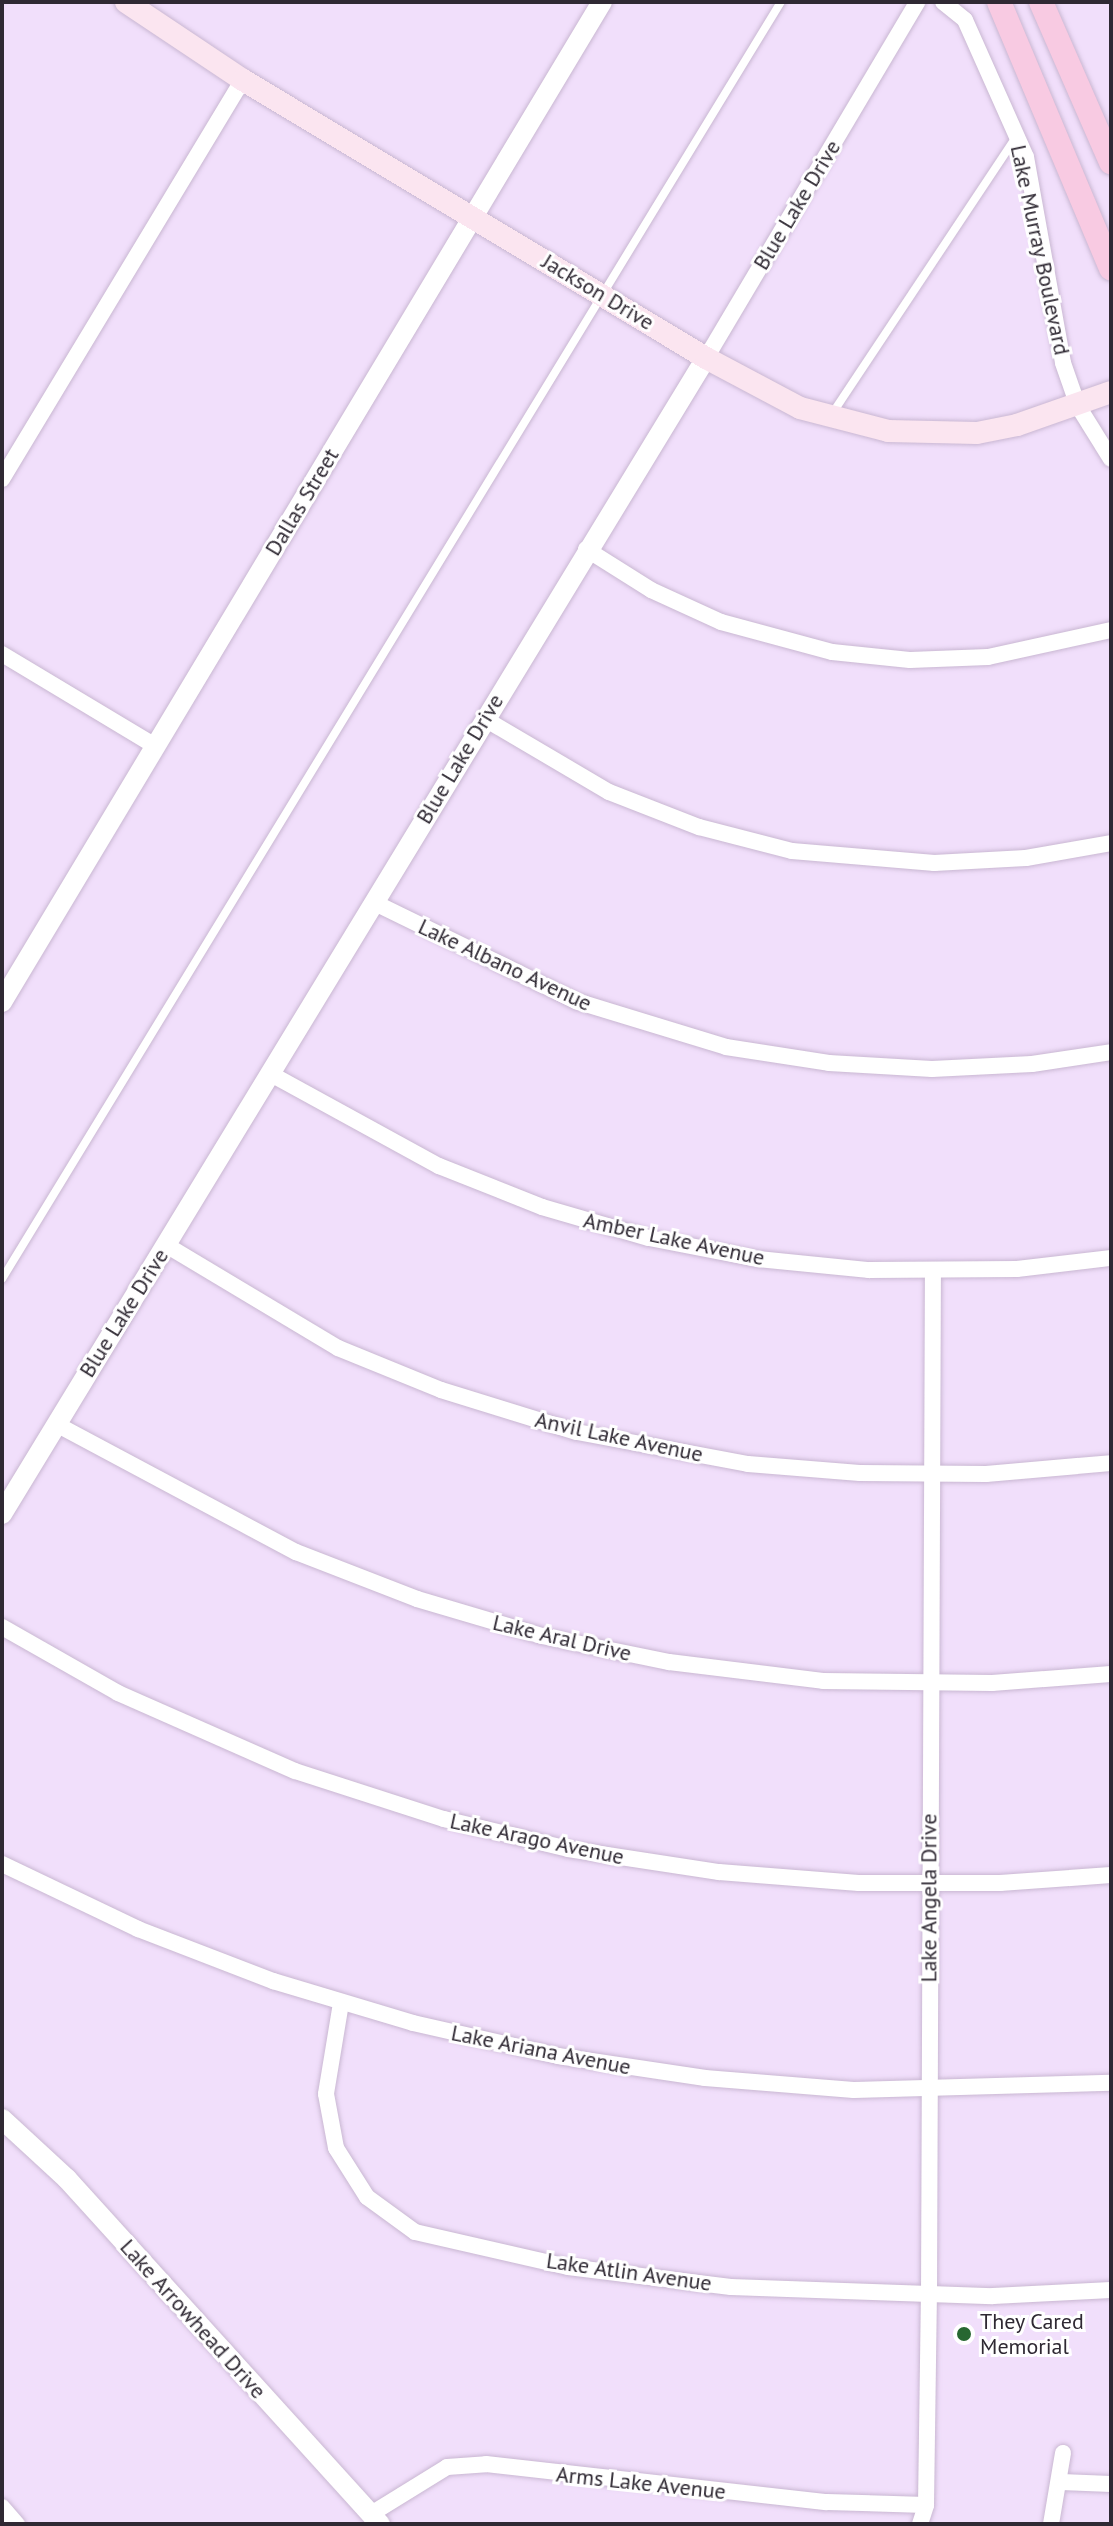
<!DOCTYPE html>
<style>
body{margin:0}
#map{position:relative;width:1113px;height:2526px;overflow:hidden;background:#f1dffb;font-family:"PT Sans",sans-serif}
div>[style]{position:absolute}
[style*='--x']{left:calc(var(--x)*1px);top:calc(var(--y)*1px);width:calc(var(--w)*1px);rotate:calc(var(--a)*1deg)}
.roads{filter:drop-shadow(0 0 2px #c9b7d2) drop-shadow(0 0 2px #c9b7d2)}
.service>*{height:8px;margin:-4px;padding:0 4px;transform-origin:4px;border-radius:4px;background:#fff}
.minor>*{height:16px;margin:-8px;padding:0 8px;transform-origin:8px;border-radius:8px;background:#fff}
.tertiary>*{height:20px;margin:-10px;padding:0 10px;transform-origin:10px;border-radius:10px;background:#fff}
.secondary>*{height:22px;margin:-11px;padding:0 11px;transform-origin:11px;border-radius:11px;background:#fbe5f0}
.primary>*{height:24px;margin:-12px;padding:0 12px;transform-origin:12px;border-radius:12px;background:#f8cae2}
.dots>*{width:22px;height:22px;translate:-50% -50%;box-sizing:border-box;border:4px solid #fff;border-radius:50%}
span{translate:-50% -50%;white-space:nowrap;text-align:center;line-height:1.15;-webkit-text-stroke:6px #fff;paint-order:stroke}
.street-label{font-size:22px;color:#2f2933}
.poi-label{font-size:22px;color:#2f2933}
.left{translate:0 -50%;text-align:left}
.frame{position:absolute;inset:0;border:4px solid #2f2933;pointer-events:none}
</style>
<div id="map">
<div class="roads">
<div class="service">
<i style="--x:832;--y:414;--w:334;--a:-56.4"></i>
<i style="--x:2;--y:1279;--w:1496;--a:-58.62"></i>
</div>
<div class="minor">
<i style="--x:943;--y:2;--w:28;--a:39"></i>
<i style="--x:965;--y:20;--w:150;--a:66"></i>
<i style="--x:1026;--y:157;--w:209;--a:79.8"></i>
<i style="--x:1063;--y:363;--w:46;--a:70.8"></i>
<i style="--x:1078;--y:406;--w:62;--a:58.1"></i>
<i style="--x:706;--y:358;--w:414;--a:-59.3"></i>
<i style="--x:2;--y:479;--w:466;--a:-58.9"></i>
<i style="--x:586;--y:549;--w:77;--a:32.2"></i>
<i style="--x:651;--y:590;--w:77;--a:24.6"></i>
<i style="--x:721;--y:622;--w:115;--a:15.1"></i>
<i style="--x:832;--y:652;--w:78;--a:5.9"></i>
<i style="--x:910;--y:660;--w:78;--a:-2.2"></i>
<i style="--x:988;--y:657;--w:126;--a:-12.4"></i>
<i style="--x:2;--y:654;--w:179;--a:31"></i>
<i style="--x:485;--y:719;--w:144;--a:30.5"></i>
<i style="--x:609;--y:792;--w:97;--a:21.3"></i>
<i style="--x:699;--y:827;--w:96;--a:14.5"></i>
<i style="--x:792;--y:851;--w:143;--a:4.8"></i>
<i style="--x:934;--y:863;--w:92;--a:-3.1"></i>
<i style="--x:1026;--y:858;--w:86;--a:-10"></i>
<i style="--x:375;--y:903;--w:224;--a:26"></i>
<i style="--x:576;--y:1001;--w:157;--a:17"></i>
<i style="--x:726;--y:1047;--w:104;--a:8.8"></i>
<i style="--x:829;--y:1063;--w:103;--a:3.3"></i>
<i style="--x:932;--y:1069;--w:100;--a:-2.9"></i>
<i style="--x:1032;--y:1064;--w:80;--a:-8.6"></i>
<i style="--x:269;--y:1073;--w:194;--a:28.7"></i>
<i style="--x:439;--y:1166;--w:111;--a:21.7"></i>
<i style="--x:542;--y:1207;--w:111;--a:16.2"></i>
<i style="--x:649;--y:1238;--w:111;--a:10.9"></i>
<i style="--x:758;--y:1259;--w:112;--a:5.7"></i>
<i style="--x:869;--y:1270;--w:148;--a:-0.4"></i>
<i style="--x:1017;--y:1269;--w:95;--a:-6.7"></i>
<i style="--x:166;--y:1245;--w:200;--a:30.9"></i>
<i style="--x:338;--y:1348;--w:111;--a:22.2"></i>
<i style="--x:441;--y:1390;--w:142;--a:17.2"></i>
<i style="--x:577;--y:1432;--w:174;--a:10.6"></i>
<i style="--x:748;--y:1464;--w:112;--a:4.6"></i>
<i style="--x:860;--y:1473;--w:126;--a:0.5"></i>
<i style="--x:986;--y:1474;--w:125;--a:-5"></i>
<i style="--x:56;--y:1424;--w:272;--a:28.1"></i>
<i style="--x:296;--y:1552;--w:130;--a:21.2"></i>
<i style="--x:417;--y:1599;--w:130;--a:16.5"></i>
<i style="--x:542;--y:1636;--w:130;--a:11.6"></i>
<i style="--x:669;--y:1662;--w:155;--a:7"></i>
<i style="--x:823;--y:1681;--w:169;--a:0.7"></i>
<i style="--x:992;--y:1683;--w:119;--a:-4.3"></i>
<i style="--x:2;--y:1627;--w:133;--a:29.6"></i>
<i style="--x:118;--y:1693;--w:193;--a:23.8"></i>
<i style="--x:295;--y:1771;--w:157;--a:17.9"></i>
<i style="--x:444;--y:1819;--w:128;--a:13.6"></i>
<i style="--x:568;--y:1849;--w:153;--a:8.7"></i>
<i style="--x:719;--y:1872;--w:140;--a:4.5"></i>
<i style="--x:859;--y:1883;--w:141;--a:0"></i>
<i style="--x:1000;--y:1883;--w:111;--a:-4.1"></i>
<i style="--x:2;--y:1864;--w:151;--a:25.5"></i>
<i style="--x:138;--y:1929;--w:145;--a:21.1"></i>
<i style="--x:273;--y:1981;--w:146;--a:16.7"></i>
<i style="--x:413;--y:2023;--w:149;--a:12.8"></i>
<i style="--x:558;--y:2056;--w:149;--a:8.5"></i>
<i style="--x:705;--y:2078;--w:149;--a:4.6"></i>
<i style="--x:854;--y:2090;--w:257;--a:-1.6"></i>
<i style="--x:341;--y:2003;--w:92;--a:99.4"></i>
<i style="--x:326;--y:2094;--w:55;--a:79.5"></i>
<i style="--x:336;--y:2148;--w:58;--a:57.7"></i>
<i style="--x:367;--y:2197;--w:59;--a:36.1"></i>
<i style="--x:415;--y:2232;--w:157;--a:12.9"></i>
<i style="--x:568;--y:2267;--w:164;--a:7"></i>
<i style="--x:731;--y:2287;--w:262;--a:2"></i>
<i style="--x:993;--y:2296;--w:118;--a:-2.9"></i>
<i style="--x:1061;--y:2482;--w:50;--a:2.3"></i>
<i style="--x:2;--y:2507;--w:23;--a:49"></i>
<i style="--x:371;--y:2514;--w:89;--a:-31.7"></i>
<i style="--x:447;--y:2467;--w:39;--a:-4"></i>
<i style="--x:486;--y:2464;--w:343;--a:6.4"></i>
<i style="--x:827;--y:2502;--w:99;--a:1.7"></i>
<i style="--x:920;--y:2524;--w:20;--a:-72"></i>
<i style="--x:926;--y:2505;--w:209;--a:-89.2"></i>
<i style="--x:929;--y:2296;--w:1024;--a:-89.78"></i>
<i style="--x:1051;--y:2524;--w:72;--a:-80.4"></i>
</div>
<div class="tertiary">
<i style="--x:2;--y:1002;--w:1166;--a:-59.04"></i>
<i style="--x:2;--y:1514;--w:1353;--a:-58.66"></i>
<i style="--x:2;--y:2119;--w:88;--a:42.7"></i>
<i style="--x:67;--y:2179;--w:466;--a:47.8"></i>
</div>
<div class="secondary">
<i style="--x:126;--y:2;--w:141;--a:33.7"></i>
<i style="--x:243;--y:80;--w:540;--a:30.98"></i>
<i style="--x:706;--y:358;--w:106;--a:28"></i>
<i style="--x:800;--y:408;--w:91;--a:14.6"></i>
<i style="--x:888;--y:431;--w:89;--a:1.3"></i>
<i style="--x:977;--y:433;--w:41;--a:-11.3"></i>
<i style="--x:1017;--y:425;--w:100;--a:-19.3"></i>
</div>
<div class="primary">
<i style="--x:999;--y:2;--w:289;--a:67.2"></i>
<i style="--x:1041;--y:2;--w:175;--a:66.4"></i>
</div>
</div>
<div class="dots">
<i style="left:964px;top:2334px;background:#276731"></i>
</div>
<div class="street-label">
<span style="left:797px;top:205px;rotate:-59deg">Blue Lake Drive</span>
<span style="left:1040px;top:250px;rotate:78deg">Lake Murray Boulevard</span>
<span style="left:598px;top:292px;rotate:31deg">Jackson Drive</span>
<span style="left:302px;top:502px;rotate:-59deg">Dallas Street</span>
<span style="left:460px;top:759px;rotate:-59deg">Blue Lake Drive</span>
<span style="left:505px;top:965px;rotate:25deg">Lake Albano Avenue</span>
<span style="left:674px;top:1239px;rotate:12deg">Amber Lake Avenue</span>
<span style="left:124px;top:1313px;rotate:-58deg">Blue Lake Drive</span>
<span style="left:619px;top:1437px;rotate:12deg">Anvil Lake Avenue</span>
<span style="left:562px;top:1638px;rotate:13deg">Lake Aral Drive</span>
<span style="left:537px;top:1839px;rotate:12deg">Lake Arago Avenue</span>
<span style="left:929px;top:1898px;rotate:-90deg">Lake Angela Drive</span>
<span style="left:541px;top:2050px;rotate:11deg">Lake Ariana Avenue</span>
<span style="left:629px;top:2272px;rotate:8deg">Lake Atlin Avenue</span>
<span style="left:193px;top:2319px;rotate:48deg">Lake Arrowhead Drive</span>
<span style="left:641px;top:2483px;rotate:6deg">Arms Lake Avenue</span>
</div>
<div class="poi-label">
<span class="left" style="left:980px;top:2334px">They Cared<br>Memorial</span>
</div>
<div class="frame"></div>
</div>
